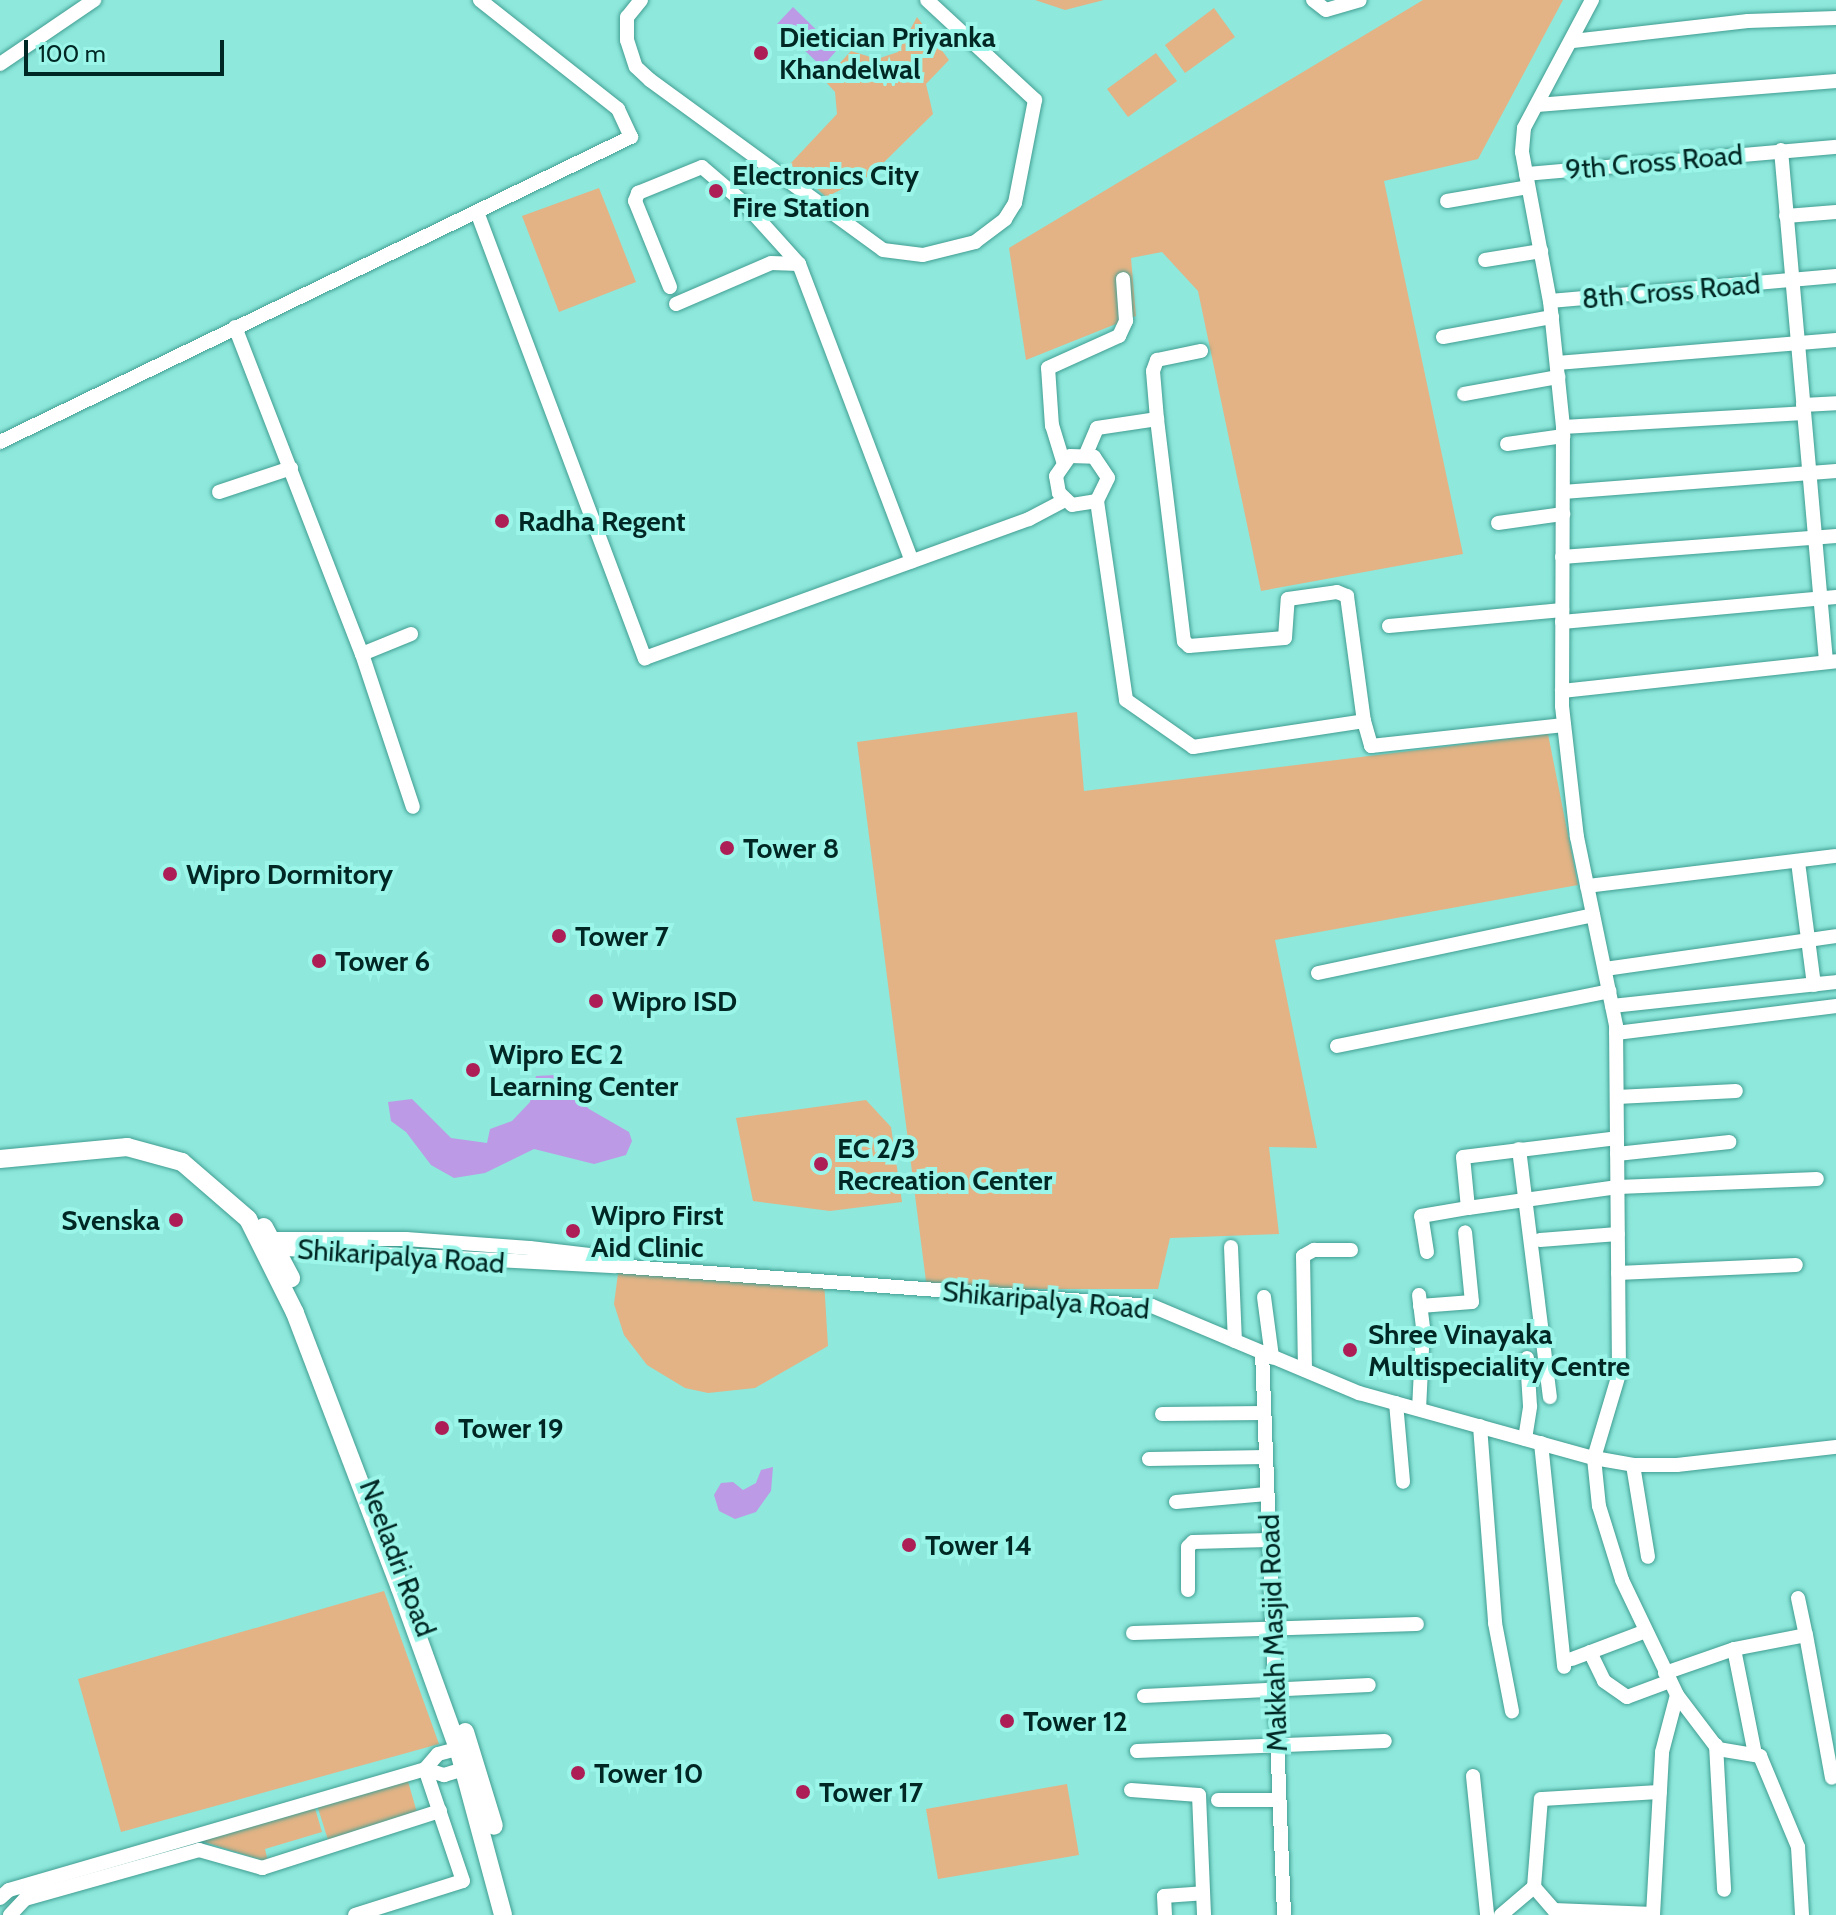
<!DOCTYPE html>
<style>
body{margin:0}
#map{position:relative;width:1836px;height:1915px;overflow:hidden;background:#8ee8dc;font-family:Cabin,sans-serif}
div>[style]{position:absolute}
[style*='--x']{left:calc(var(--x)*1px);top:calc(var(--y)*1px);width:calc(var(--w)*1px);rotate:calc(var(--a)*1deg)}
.green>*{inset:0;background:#e3b385}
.water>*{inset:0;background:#bc9ae5}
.roads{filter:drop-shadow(0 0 2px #419e92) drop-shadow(0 0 2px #419e92)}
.minor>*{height:14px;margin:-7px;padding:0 7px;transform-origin:7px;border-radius:7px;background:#fff}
.major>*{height:18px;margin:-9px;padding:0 9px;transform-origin:9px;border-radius:9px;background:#fff}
.dots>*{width:22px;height:22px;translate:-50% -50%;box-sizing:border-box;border:4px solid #9bf6e9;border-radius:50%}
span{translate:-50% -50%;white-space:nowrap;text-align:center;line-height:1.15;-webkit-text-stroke:8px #9bf6e9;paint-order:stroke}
.poi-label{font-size:28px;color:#002723;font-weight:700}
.left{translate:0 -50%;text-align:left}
.right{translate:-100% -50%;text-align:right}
.street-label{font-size:28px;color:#002723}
.scale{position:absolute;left:24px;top:40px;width:200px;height:36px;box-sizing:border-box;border:4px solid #002723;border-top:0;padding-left:10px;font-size:24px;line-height:28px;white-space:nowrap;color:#002723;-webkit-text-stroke:6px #9bf6e9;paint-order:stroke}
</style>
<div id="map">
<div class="green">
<i style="clip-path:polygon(1035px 0,1104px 0,1065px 10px)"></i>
<i style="clip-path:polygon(1423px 0,1563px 0,1478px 159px,1384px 181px,1463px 554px,1261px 591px,1198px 291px,1162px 252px,1131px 258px,1136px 316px,1026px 360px,1009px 248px)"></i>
<i style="clip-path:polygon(1214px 8px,1235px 37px,1185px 73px,1165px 45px)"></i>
<i style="clip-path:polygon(917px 17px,949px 60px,926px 84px,933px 114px,871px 175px,826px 197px,790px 164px,837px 114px,835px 92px,824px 80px,851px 51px,877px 59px,898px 52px)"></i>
<i style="clip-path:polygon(1156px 53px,1177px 81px,1128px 117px,1107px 89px)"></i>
<i style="clip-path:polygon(599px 188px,636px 282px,559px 312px,522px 216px)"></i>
<i style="clip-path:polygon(1077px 712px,1084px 791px,1548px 734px,1578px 885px,1275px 940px,1317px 1148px,1269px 1147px,1279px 1234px,1170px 1238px,1158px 1289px,927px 1289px,857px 742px)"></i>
<i style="clip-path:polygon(866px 1100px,891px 1127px,902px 1202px,830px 1211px,753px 1201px,736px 1118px)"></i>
<i style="clip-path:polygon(619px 1266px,824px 1281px,828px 1346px,755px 1388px,708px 1393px,685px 1388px,647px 1365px,624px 1335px,614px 1304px)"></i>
<i style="clip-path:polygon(384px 1591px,439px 1744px,121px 1832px,78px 1679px)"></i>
<i style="clip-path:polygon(407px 1778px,418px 1816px,329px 1843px,317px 1805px)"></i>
<i style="clip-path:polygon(1067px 1784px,1079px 1855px,938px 1879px,926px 1809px)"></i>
<i style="clip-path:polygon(314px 1805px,322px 1832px,265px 1849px,268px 1862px,198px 1840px)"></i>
</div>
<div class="water">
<i style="clip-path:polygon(793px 7px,837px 50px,822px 67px,777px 24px)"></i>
<i style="clip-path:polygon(556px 1075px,589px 1109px,629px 1132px,632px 1141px,626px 1155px,594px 1164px,534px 1149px,485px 1173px,454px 1178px,431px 1165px,406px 1132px,391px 1121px,388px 1102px,412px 1099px,451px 1138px,487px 1143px,490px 1129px,512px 1121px,530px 1102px,536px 1076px)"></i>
<i style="clip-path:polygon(773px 1467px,771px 1491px,756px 1512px,735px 1519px,719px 1511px,714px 1495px,721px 1483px,733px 1482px,743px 1490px,756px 1483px,761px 1470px)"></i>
</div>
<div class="roads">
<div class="minor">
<i style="--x:641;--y:0;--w:22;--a:129"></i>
<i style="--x:627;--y:17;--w:23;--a:90"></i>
<i style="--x:627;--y:40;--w:28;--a:72"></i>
<i style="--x:636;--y:67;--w:19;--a:43"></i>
<i style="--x:650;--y:80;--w:288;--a:36.1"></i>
<i style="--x:883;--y:250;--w:40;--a:7.1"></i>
<i style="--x:923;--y:255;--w:54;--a:-14"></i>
<i style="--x:975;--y:242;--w:38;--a:-37"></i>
<i style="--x:1005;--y:219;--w:19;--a:-58"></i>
<i style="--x:1015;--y:203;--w:105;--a:-79"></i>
<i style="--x:1035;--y:100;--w:147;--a:-137.2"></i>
<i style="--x:1313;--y:0;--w:16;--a:38"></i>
<i style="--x:1326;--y:10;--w:35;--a:-16"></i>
<i style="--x:1592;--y:0;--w:145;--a:118"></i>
<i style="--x:1524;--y:128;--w:24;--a:95"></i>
<i style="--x:1522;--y:152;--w:152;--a:79.4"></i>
<i style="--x:1550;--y:301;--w:127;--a:84.1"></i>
<i style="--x:1563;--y:427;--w:279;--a:90.2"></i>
<i style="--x:1562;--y:706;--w:132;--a:83.5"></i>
<i style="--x:1577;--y:837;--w:193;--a:78.3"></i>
<i style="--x:1616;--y:1026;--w:348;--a:89.5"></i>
<i style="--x:1619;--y:1374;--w:88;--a:106.6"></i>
<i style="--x:1594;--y:1458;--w:48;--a:84.1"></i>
<i style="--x:1599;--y:1506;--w:77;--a:72.7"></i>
<i style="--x:1622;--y:1580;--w:127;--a:64.4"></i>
<i style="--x:1677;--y:1695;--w:68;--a:52.8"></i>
<i style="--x:1718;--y:1749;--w:43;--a:9.5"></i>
<i style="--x:1760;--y:1756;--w:99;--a:67.3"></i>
<i style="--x:1798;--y:1847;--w:68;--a:86.6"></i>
<i style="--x:1573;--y:41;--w:176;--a:-6.5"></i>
<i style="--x:1748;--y:21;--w:88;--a:-2"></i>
<i style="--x:0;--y:64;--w:114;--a:-34.2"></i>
<i style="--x:1537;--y:105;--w:300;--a:-4.6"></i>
<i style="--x:1781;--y:150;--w:513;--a:84.97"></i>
<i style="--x:1526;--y:174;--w:311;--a:-5"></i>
<i style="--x:1447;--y:201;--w:82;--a:-9.8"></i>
<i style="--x:477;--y:212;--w:477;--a:69.4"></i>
<i style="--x:645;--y:658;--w:408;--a:-19.9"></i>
<i style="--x:1029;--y:519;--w:41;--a:-27.8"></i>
<i style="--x:1786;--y:216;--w:50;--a:-4.6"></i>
<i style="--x:1485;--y:260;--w:57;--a:-9.1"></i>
<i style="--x:670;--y:287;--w:93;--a:-112.1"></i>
<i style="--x:635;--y:201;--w:9;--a:-69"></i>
<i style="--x:638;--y:193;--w:69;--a:-22.1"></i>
<i style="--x:702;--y:167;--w:55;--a:40.6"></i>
<i style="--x:744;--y:203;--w:82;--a:48"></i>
<i style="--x:1550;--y:301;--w:287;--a:-5"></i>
<i style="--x:676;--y:304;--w:103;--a:-23.3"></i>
<i style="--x:771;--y:263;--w:28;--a:2"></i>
<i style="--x:799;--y:264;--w:318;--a:69.2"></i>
<i style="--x:235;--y:327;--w:351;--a:68.8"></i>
<i style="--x:362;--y:654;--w:161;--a:71.6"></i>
<i style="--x:1443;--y:337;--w:111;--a:-10.4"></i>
<i style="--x:1557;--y:363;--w:280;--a:-4.7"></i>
<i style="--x:1464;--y:394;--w:96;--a:-10.3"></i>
<i style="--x:1803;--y:405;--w:33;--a:-3"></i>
<i style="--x:1157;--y:419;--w:48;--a:-94.8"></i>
<i style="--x:1153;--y:371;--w:12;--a:-70"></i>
<i style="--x:1157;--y:360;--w:45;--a:-11.6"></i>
<i style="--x:1563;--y:427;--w:241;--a:-3.3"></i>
<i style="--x:0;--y:442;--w:701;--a:-25.8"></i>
<i style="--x:631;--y:137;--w:31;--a:-115"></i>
<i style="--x:618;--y:109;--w:176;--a:-141.7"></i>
<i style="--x:1507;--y:444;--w:57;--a:-8.1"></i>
<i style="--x:1086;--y:454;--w:28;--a:-67"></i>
<i style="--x:1097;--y:428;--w:61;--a:-8.5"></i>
<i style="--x:1157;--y:419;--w:224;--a:83.1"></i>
<i style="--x:1184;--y:641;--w:7;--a:45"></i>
<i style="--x:1189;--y:646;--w:96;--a:-4.8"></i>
<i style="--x:1285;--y:638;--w:39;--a:-86"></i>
<i style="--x:1288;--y:599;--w:49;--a:-8.1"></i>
<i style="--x:1337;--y:592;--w:11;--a:22"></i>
<i style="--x:1347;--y:596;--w:126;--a:82.3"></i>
<i style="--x:1063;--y:461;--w:37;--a:-107"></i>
<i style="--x:1052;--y:426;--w:58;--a:-93.9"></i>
<i style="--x:1048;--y:368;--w:78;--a:-24.3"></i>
<i style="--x:1119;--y:336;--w:17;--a:-65"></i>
<i style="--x:1126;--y:321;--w:42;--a:-94.1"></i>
<i style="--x:219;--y:492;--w:76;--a:-18.4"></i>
<i style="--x:1563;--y:492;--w:274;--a:-4.4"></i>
<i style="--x:1097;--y:501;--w:25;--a:171"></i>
<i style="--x:1072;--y:505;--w:18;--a:-137"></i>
<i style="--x:1059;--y:493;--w:17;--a:-100"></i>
<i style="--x:1056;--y:476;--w:24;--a:-55"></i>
<i style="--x:1070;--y:456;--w:24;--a:2"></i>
<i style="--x:1094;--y:457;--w:25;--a:56"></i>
<i style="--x:1108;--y:478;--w:25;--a:116"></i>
<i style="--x:1097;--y:501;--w:201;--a:81.7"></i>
<i style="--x:1126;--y:700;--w:82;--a:35"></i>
<i style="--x:1193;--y:747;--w:173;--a:-8.6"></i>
<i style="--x:1364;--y:721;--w:26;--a:74"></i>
<i style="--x:1371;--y:746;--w:194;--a:-6.2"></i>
<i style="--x:1498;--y:523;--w:66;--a:-7.9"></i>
<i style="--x:1562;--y:557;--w:275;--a:-4.4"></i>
<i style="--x:1562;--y:622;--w:275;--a:-5.2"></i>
<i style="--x:1389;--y:626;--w:174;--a:-5.3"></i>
<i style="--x:362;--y:654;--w:53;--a:-22.2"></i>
<i style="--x:1562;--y:691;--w:276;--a:-6.2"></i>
<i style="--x:1798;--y:862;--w:124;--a:82.6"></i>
<i style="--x:1587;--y:886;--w:250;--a:-6.9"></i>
<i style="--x:1605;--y:969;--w:233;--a:-8.1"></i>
<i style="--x:1318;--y:973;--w:281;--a:-11.9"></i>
<i style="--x:1612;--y:1006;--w:225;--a:-6.1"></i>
<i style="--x:1616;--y:1033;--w:222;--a:-7"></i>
<i style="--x:1337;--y:1046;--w:278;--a:-11.4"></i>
<i style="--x:1617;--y:1097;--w:119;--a:-2.9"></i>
<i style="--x:1519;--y:1149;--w:250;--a:82.9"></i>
<i style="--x:1617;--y:1154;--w:113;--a:-6.1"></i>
<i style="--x:1468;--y:1208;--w:151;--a:-8"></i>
<i style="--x:1618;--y:1187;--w:199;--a:-2.3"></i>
<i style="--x:273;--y:1239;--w:133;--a:0"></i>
<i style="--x:406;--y:1239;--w:124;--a:4.2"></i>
<i style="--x:530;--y:1248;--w:79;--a:6.6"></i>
<i style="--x:608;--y:1257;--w:12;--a:48"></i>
<i style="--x:1540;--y:1240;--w:78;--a:-4.4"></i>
<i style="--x:1231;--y:1247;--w:94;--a:87.6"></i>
<i style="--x:267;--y:1248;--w:349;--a:3"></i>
<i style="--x:616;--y:1266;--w:537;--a:4.27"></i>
<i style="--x:1152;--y:1306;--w:225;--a:22.8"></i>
<i style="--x:1359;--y:1393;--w:244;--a:15.5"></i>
<i style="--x:1594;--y:1458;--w:40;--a:10"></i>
<i style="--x:1633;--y:1465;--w:44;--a:0"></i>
<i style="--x:1677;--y:1465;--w:160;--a:-6.5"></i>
<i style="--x:1427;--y:1252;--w:36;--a:-99"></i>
<i style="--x:1421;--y:1216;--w:48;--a:-9.7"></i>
<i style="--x:1468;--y:1208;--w:51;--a:-95.6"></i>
<i style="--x:1463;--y:1157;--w:155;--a:-7"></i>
<i style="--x:1618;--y:1273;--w:178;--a:-2.6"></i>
<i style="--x:1419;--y:1295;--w:33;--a:83"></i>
<i style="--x:1423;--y:1328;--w:81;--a:92.8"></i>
<i style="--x:1264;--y:1297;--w:61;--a:82.4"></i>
<i style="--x:1420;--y:1306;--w:52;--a:-4.4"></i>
<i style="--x:1472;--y:1302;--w:70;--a:-95.7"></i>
<i style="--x:1262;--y:1352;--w:563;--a:87.76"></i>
<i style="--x:1305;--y:1370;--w:114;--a:-91"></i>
<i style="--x:1303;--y:1256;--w:13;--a:-29"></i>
<i style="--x:1314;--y:1250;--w:37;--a:0"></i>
<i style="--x:1396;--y:1403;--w:79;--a:84.9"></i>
<i style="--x:1162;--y:1414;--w:102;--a:-0.6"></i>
<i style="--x:1480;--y:1426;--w:198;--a:85.6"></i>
<i style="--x:1495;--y:1623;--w:90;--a:79.1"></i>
<i style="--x:1525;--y:1439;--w:33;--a:-81"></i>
<i style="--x:1530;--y:1406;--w:48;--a:-93.6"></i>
<i style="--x:1541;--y:1443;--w:225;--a:84.1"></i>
<i style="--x:1149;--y:1459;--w:117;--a:-1"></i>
<i style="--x:1633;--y:1465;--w:93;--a:80.7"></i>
<i style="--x:1176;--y:1502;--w:91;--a:-5"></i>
<i style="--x:1188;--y:1590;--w:43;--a:-90"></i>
<i style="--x:1188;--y:1547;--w:7;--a:-45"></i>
<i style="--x:1193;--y:1542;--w:76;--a:-1.5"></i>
<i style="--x:1798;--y:1598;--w:38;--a:78"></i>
<i style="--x:1133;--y:1633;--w:284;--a:-1.8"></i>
<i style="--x:1734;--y:1649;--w:107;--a:78.7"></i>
<i style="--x:1590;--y:1652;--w:32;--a:64"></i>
<i style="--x:1604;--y:1681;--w:28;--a:35"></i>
<i style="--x:1627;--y:1697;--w:46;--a:-20.4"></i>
<i style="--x:1572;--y:1659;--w:79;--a:-20.7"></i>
<i style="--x:1665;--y:1673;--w:73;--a:-19.2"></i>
<i style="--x:1734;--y:1649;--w:73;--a:-11"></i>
<i style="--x:1806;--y:1635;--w:145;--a:79.7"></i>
<i style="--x:1144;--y:1696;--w:225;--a:-2.8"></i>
<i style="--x:1716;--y:1745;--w:145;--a:86.8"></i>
<i style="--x:1137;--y:1751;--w:248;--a:-2.3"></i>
<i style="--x:425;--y:1769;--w:20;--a:18"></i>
<i style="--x:444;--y:1775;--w:31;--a:-17"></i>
<i style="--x:1473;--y:1776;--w:140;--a:84.2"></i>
<i style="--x:1131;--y:1790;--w:68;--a:4.2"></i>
<i style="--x:1199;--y:1795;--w:120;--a:87.6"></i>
<i style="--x:1218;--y:1800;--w:61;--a:0"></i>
<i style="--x:1534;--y:1887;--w:30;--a:49"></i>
<i style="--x:1554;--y:1910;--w:99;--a:2.3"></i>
<i style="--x:0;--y:1898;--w:12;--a:-42"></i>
<i style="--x:9;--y:1890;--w:433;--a:-16.2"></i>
<i style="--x:425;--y:1769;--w:20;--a:-49"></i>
<i style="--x:438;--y:1754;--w:30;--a:-15"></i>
<i style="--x:10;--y:1915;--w:22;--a:-47"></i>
<i style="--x:25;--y:1899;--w:181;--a:-15.7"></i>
<i style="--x:199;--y:1850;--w:66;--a:15.9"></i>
<i style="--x:262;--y:1868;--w:187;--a:-17.8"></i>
<i style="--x:355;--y:1915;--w:113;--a:-17.5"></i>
<i style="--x:463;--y:1881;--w:118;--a:-108.7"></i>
<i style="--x:1165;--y:1915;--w:19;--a:-93"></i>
<i style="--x:1164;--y:1896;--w:39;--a:-4"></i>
<i style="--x:1501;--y:1915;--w:43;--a:-40.3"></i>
<i style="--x:1534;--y:1887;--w:88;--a:-85.5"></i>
<i style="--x:1541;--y:1799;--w:119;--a:-3.4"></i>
<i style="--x:1653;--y:1915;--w:163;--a:-86.8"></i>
<i style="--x:1662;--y:1752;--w:59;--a:-75.3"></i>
</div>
<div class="major">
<i style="--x:0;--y:1159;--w:128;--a:-5.4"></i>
<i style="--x:127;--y:1147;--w:57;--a:15.3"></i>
<i style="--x:182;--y:1162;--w:87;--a:40.8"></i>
<i style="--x:248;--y:1219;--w:105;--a:63.4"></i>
<i style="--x:295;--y:1313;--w:294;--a:69.1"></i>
<i style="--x:400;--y:1588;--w:170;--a:70.1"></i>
<i style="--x:458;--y:1748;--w:173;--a:74.9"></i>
<i style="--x:264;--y:1227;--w:58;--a:62.1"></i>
<i style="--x:465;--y:1732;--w:98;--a:72.9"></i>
</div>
</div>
<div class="dots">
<i style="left:761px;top:53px;background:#ae1e56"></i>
<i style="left:716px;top:191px;background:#ae1e56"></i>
<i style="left:502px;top:521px;background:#ae1e56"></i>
<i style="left:727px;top:848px;background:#ae1e56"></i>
<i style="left:170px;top:874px;background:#ae1e56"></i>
<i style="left:559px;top:936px;background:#ae1e56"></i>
<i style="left:319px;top:961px;background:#ae1e56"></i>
<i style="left:596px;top:1001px;background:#ae1e56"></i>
<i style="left:473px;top:1070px;background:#ae1e56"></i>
<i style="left:821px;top:1164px;background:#ae1e56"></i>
<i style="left:176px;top:1220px;background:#ae1e56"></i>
<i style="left:573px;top:1231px;background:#ae1e56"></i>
<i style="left:1350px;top:1350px;background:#ae1e56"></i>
<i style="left:442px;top:1428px;background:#ae1e56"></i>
<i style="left:909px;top:1545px;background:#ae1e56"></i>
<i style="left:1007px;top:1721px;background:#ae1e56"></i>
<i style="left:578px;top:1773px;background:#ae1e56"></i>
<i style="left:803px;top:1792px;background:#ae1e56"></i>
</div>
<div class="poi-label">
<span class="left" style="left:779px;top:53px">Dietician Priyanka<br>Khandelwal</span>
<span class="left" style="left:732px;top:191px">Electronics City<br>Fire Station</span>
<span class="left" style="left:518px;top:521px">Radha Regent</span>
<span class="left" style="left:743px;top:848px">Tower 8</span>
<span class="left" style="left:186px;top:874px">Wipro Dormitory</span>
<span class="left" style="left:575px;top:936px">Tower 7</span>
<span class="left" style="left:335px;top:961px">Tower 6</span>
<span class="left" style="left:612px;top:1001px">Wipro ISD</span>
<span class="left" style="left:489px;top:1070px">Wipro EC 2<br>Learning Center</span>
<span class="left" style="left:837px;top:1164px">EC 2/3<br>Recreation Center</span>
<span class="left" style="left:591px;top:1231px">Wipro First<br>Aid Clinic</span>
<span class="right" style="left:160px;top:1220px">Svenska</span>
<span class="left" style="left:1368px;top:1350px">Shree Vinayaka<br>Multispeciality Centre</span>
<span class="left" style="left:458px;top:1428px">Tower 19</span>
<span class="left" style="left:925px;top:1545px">Tower 14</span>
<span class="left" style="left:1023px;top:1721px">Tower 12</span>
<span class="left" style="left:594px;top:1773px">Tower 10</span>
<span class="left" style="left:819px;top:1792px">Tower 17</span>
</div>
<div class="street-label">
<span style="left:1654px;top:162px;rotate:-5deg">9th Cross Road</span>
<span style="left:1671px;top:291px;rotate:-5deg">8th Cross Road</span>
<span style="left:401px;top:1256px;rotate:4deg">Shikaripalya Road</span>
<span style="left:1046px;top:1300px;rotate:5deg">Shikaripalya Road</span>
<span style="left:398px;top:1558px;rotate:69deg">Neeladri Road</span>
<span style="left:1273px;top:1633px;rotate:-92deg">Makkah Masjid Road</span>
</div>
<div class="scale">100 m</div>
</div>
